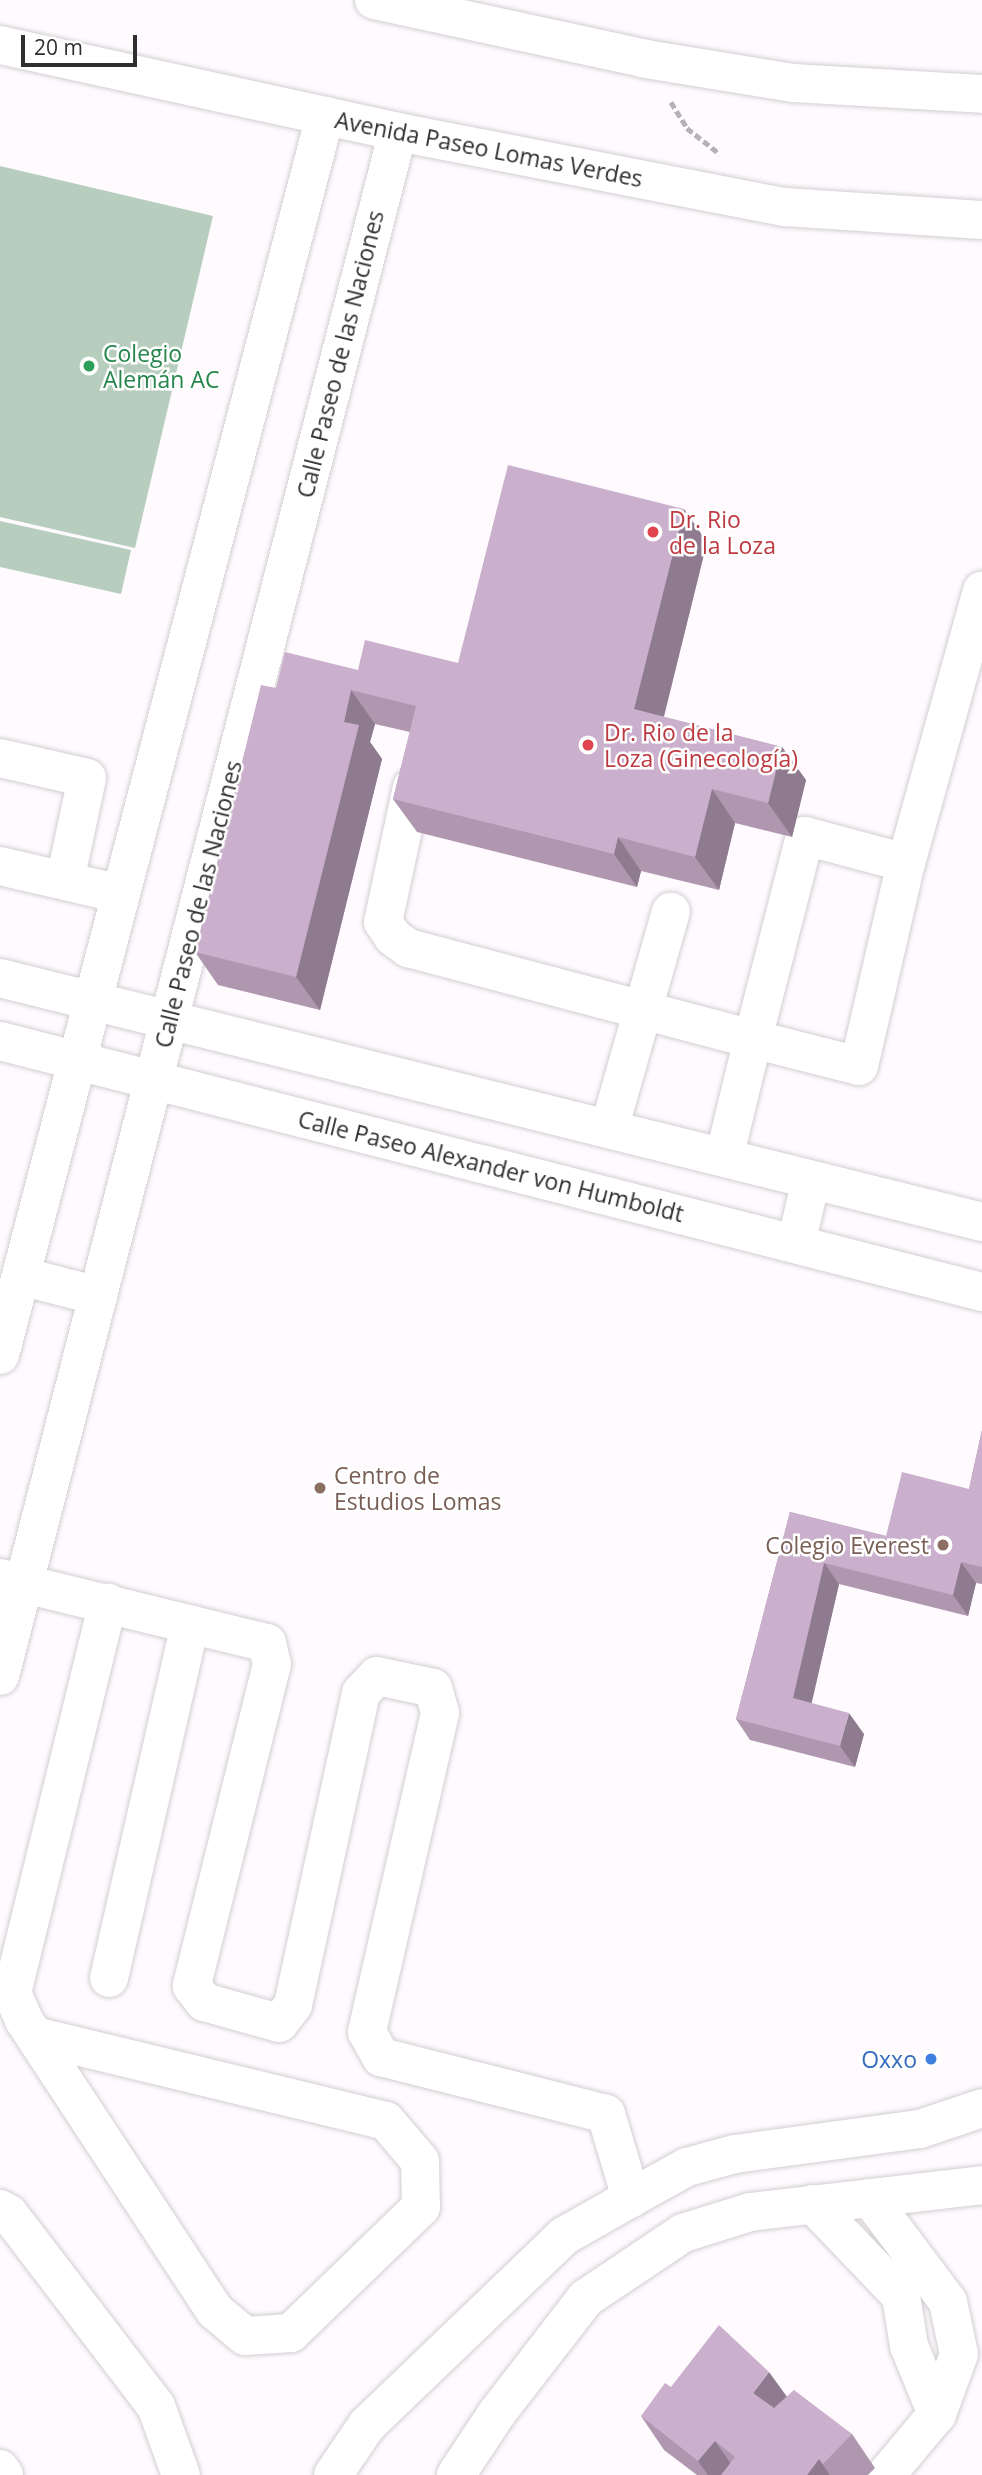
<!DOCTYPE html>
<meta charset="utf-8">
<style>
body{margin:0}
#map{position:relative;width:982px;height:2475px;overflow:hidden;background:#fefafe;font-family:"Open Sans",sans-serif}
div>[style]{position:absolute}
[style*='--x']{left:calc(var(--x)*1px);top:calc(var(--y)*1px);width:calc(var(--w)*1px);rotate:calc(var(--a)*1deg)}
.green>*{inset:0;background:#b7cebe}
.path>*{height:4.5px;margin-top:-2.25px;transform-origin:0;background:repeating-linear-gradient(90deg,#b5b2b5 0 7px,transparent 0 10.5px)}
.roads{filter:drop-shadow(0 0 2px #d2ced2) drop-shadow(0 0 2px #d2ced2)}
.minor>*{height:38px;margin:-19px;padding:0 19px;transform-origin:19px;border-radius:19px;background:#fff}
.major>*{height:38px;margin:-19px;padding:0 19px;transform-origin:19px;border-radius:19px;background:#fff}
.wall>*{inset:0;background:#af97b0}
.shaded-wall>*{inset:0;background:#8e7b90}
.building>*{inset:0;background:#cbb0cd}
.dots>*{width:19px;height:19px;translate:-50% -50%;box-sizing:border-box;border:4px solid #fff;border-radius:50%}
span{translate:-50% -50%;white-space:nowrap;text-align:center;line-height:1.15;-webkit-text-stroke:5px #fff;paint-order:stroke}
.street-label{font-size:23px;color:#302f30}
.leisure-label{font-size:23px;color:#27864d}
.left{translate:0 -50%;text-align:left}
.health-label{font-size:23px;color:#be3a42}
.education-label{font-size:23px;color:#785e54}
.right{translate:-100% -50%;text-align:right}
.shop-label{font-size:23px;color:#366cbe}
.scale{position:absolute;left:21px;top:35px;width:116px;height:32px;box-sizing:border-box;border:4px solid #302f30;border-top:0;padding-left:9px;font-size:21px;line-height:24px;white-space:nowrap;color:#302f30;-webkit-text-stroke:5px #fff;paint-order:stroke}
</style>
<div id="map">
<div class="green">
<i style="clip-path:polygon(0 166px,213px 216px,135px 548px,0 517px)"></i>
<i style="clip-path:polygon(0 521px,131px 550px,121px 594px,0 567px)"></i>
</div>
<div class="path">
<i style="--x:671;--y:102;--w:31;--a:58"></i>
<i style="--x:687;--y:128;--w:42;--a:38.2"></i>
</div>
<div class="roads">
<div class="minor">
<i style="--x:0;--y:758;--w:89;--a:12.9"></i>
<i style="--x:87;--y:778;--w:105;--a:102.1"></i>
<i style="--x:412;--y:787;--w:138;--a:102.1"></i>
<i style="--x:383;--y:922;--w:18;--a:56"></i>
<i style="--x:393;--y:937;--w:19;--a:36"></i>
<i style="--x:408;--y:948;--w:357;--a:14.8"></i>
<i style="--x:753;--y:1039;--w:109;--a:14.3"></i>
<i style="--x:859;--y:1066;--w:208;--a:-77"></i>
<i style="--x:906;--y:863;--w:105;--a:-165"></i>
<i style="--x:805;--y:836;--w:210;--a:104.4"></i>
<i style="--x:753;--y:1039;--w:122;--a:103.7"></i>
<i style="--x:906;--y:863;--w:283;--a:-74.4"></i>
<i style="--x:0;--y:866;--w:124;--a:13"></i>
<i style="--x:0;--y:978;--w:1012;--a:13.95"></i>
<i style="--x:0;--y:1041;--w:1014;--a:14.34"></i>
<i style="--x:609;--y:1129;--w:226;--a:-74.1"></i>
<i style="--x:796;--y:1244;--w:66;--a:-76.8"></i>
<i style="--x:21;--y:1276;--w:80;--a:14.6"></i>
<i style="--x:0;--y:1355;--w:1281;--a:-75.3"></i>
<i style="--x:0;--y:1578;--w:275;--a:13.7"></i>
<i style="--x:267;--y:1643;--w:22;--a:77"></i>
<i style="--x:272;--y:1664;--w:332;--a:104"></i>
<i style="--x:192;--y:1986;--w:20;--a:53"></i>
<i style="--x:204;--y:2002;--w:78;--a:15.6"></i>
<i style="--x:279;--y:2023;--w:23;--a:-52"></i>
<i style="--x:293;--y:2005;--w:319;--a:-77.7"></i>
<i style="--x:361;--y:1693;--w:23;--a:-47"></i>
<i style="--x:377;--y:1676;--w:57;--a:12.1"></i>
<i style="--x:433;--y:1688;--w:26;--a:74"></i>
<i style="--x:440;--y:1713;--w:327;--a:102.9"></i>
<i style="--x:367;--y:2032;--w:29;--a:61"></i>
<i style="--x:381;--y:2057;--w:232;--a:14.2"></i>
<i style="--x:606;--y:2114;--w:88;--a:73.4"></i>
<i style="--x:0;--y:1676;--w:1594;--a:-75.55"></i>
<i style="--x:109;--y:1978;--w:363;--a:-77.1"></i>
<i style="--x:35;--y:2036;--w:361;--a:13.6"></i>
<i style="--x:386;--y:2121;--w:52;--a:49.6"></i>
<i style="--x:420;--y:2161;--w:46;--a:88.8"></i>
<i style="--x:421;--y:2207;--w:181;--a:135.9"></i>
<i style="--x:291;--y:2333;--w:46;--a:176.3"></i>
<i style="--x:245;--y:2336;--w:39;--a:-140"></i>
<i style="--x:215;--y:2311;--w:348;--a:-123.3"></i>
<i style="--x:24;--y:2020;--w:30;--a:-114"></i>
<i style="--x:12;--y:1993;--w:402;--a:-76.2"></i>
<i style="--x:870;--y:2198;--w:130;--a:53.1"></i>
<i style="--x:948;--y:2302;--w:53;--a:78.1"></i>
<i style="--x:959;--y:2354;--w:64;--a:110.1"></i>
<i style="--x:937;--y:2414;--w:80;--a:129.9"></i>
<i style="--x:813;--y:2204;--w:127;--a:46.3"></i>
<i style="--x:901;--y:2296;--w:51;--a:80.9"></i>
<i style="--x:909;--y:2346;--w:74;--a:67.6"></i>
<i style="--x:333;--y:2475;--w:60;--a:-55.8"></i>
<i style="--x:367;--y:2425;--w:273;--a:-43.8"></i>
<i style="--x:564;--y:2236;--w:77;--a:-29.6"></i>
<i style="--x:631;--y:2198;--w:64;--a:-29"></i>
<i style="--x:687;--y:2167;--w:50;--a:-15.2"></i>
<i style="--x:735;--y:2154;--w:187;--a:-7.7"></i>
<i style="--x:920;--y:2129;--w:65;--a:-18.7"></i>
<i style="--x:456;--y:2475;--w:74;--a:-56.5"></i>
<i style="--x:497;--y:2413;--w:145;--a:-52.3"></i>
<i style="--x:586;--y:2298;--w:117;--a:-33.8"></i>
<i style="--x:683;--y:2233;--w:70;--a:-17.4"></i>
<i style="--x:750;--y:2212;--w:234;--a:-6.6"></i>
</div>
<div class="major">
<i style="--x:374;--y:0;--w:278;--a:12.2"></i>
<i style="--x:646;--y:59;--w:149;--a:9.3"></i>
<i style="--x:793;--y:83;--w:189;--a:3.3"></i>
<i style="--x:0;--y:45;--w:407;--a:12.3"></i>
<i style="--x:398;--y:132;--w:394;--a:11"></i>
<i style="--x:785;--y:207;--w:197;--a:3.8"></i>
<i style="--x:0;--y:2209;--w:10;--a:29"></i>
<i style="--x:9;--y:2214;--w:242;--a:52.6"></i>
<i style="--x:156;--y:2406;--w:73;--a:70.1"></i>
<i style="--x:0;--y:2469;--w:7;--a:56"></i>
</div>
</div>
<div class="wall">
<i style="clip-path:polygon(707px 542px,664px 717px,782px 747px,806px 780px,792px 837px,735px 823px,719px 890px,641px 871px,637px 887px,417px 832px,393px 799px,410px 732px,375px 724px,370px 742px,382px 759px,320px 1010px,218px 985px,195px 952px,276px 688px,358px 670px,458px 663px)"></i>
<i style="clip-path:polygon(982px 1430px,982px 1584px,976px 1583px,968px 1616px,839px 1584px,811px 1703px,864px 1734px,855px 1767px,750px 1740px,736px 1719px,790px 1512px,886px 1536px,969px 1489px)"></i>
<i style="clip-path:polygon(787px 2397px,852px 2434px,875px 2468px,868px 2475px,697px 2475px,664px 2450px,641px 2416px)"></i>
</div>
<div class="shaded-wall">
<i style="clip-path:polygon(684px 509px,707px 542px,657px 743px,634px 709px)"></i>
<i style="clip-path:polygon(351px 690px,375px 724px,370px 742px,382px 759px,320px 1010px,296px 977px,344px 722px)"></i>
<i style="clip-path:polygon(782px 747px,806px 780px,792px 837px,768px 803px)"></i>
<i style="clip-path:polygon(712px 789px,735px 823px,719px 890px,695px 857px)"></i>
<i style="clip-path:polygon(618px 837px,641px 871px,637px 887px,614px 854px)"></i>
<i style="clip-path:polygon(961px 1562px,976px 1583px,968px 1616px,953px 1595px)"></i>
<i style="clip-path:polygon(824px 1563px,839px 1584px,808px 1719px,793px 1698px)"></i>
<i style="clip-path:polygon(849px 1713px,864px 1734px,855px 1767px,840px 1746px)"></i>
<i style="clip-path:polygon(769px 2372px,793px 2405px,777px 2426px,753px 2393px)"></i>
<i style="clip-path:polygon(715px 2441px,738px 2474px,737px 2475px,708px 2475px,698px 2461px)"></i>
<i style="clip-path:polygon(819px 2459px,830px 2475px,807px 2475px)"></i>
</div>
<div class="building">
<i style="clip-path:polygon(508px 465px,684px 509px,634px 709px,782px 747px,768px 803px,712px 789px,695px 857px,618px 837px,614px 854px,393px 799px,416px 706px,351px 690px,344px 722px,359px 725px,296px 977px,195px 952px,261px 685px,276px 688px,285px 652px,358px 670px,365px 640px,458px 663px)"></i>
<i style="clip-path:polygon(982px 1430px,982px 1567px,961px 1562px,953px 1595px,824px 1563px,793px 1698px,849px 1713px,840px 1746px,736px 1719px,790px 1512px,886px 1536px,902px 1472px,969px 1489px)"></i>
<i style="clip-path:polygon(719px 2325px,769px 2372px,753px 2393px,774px 2408px,794px 2390px,852px 2434px,823px 2464px,819px 2459px,807px 2475px,721px 2475px,735px 2457px,715px 2441px,698px 2461px,641px 2416px,665px 2383px,671px 2387px)"></i>
</div>
<div class="dots">
<i style="left:89px;top:366px;background:#2e9e5b"></i>
<i style="left:653px;top:532px;background:#e0444e"></i>
<i style="left:588px;top:745px;background:#e0444e"></i>
<i style="left:320px;top:1488px;background:#8d6e63"></i>
<i style="left:943px;top:1545px;background:#8d6e63"></i>
<i style="left:931px;top:2059px;background:#3f7fe0"></i>
</div>
<div class="street-label">
<span style="left:489px;top:149px;rotate:11deg">Avenida Paseo Lomas Verdes</span>
<span style="left:340px;top:354px;rotate:-76deg">Calle Paseo de las Naciones</span>
<span style="left:198px;top:904px;rotate:-76deg">Calle Paseo de las Naciones</span>
<span style="left:491px;top:1166px;rotate:14deg">Calle Paseo Alexander von Humboldt</span>
</div>
<div class="leisure-label">
<span class="left" style="left:103px;top:366px">Colegio<br>Alemán AC</span>
</div>
<div class="health-label">
<span class="left" style="left:669px;top:532px">Dr. Rio<br>de la Loza</span>
<span class="left" style="left:604px;top:745px">Dr. Rio de la<br>Loza (Ginecología)</span>
</div>
<div class="education-label">
<span class="left" style="left:334px;top:1488px">Centro de<br>Estudios Lomas</span>
<span class="right" style="left:929px;top:1545px">Colegio Everest</span>
</div>
<div class="shop-label">
<span class="right" style="left:917px;top:2059px">Oxxo</span>
</div>
<div class="scale">20 m</div>
</div>
